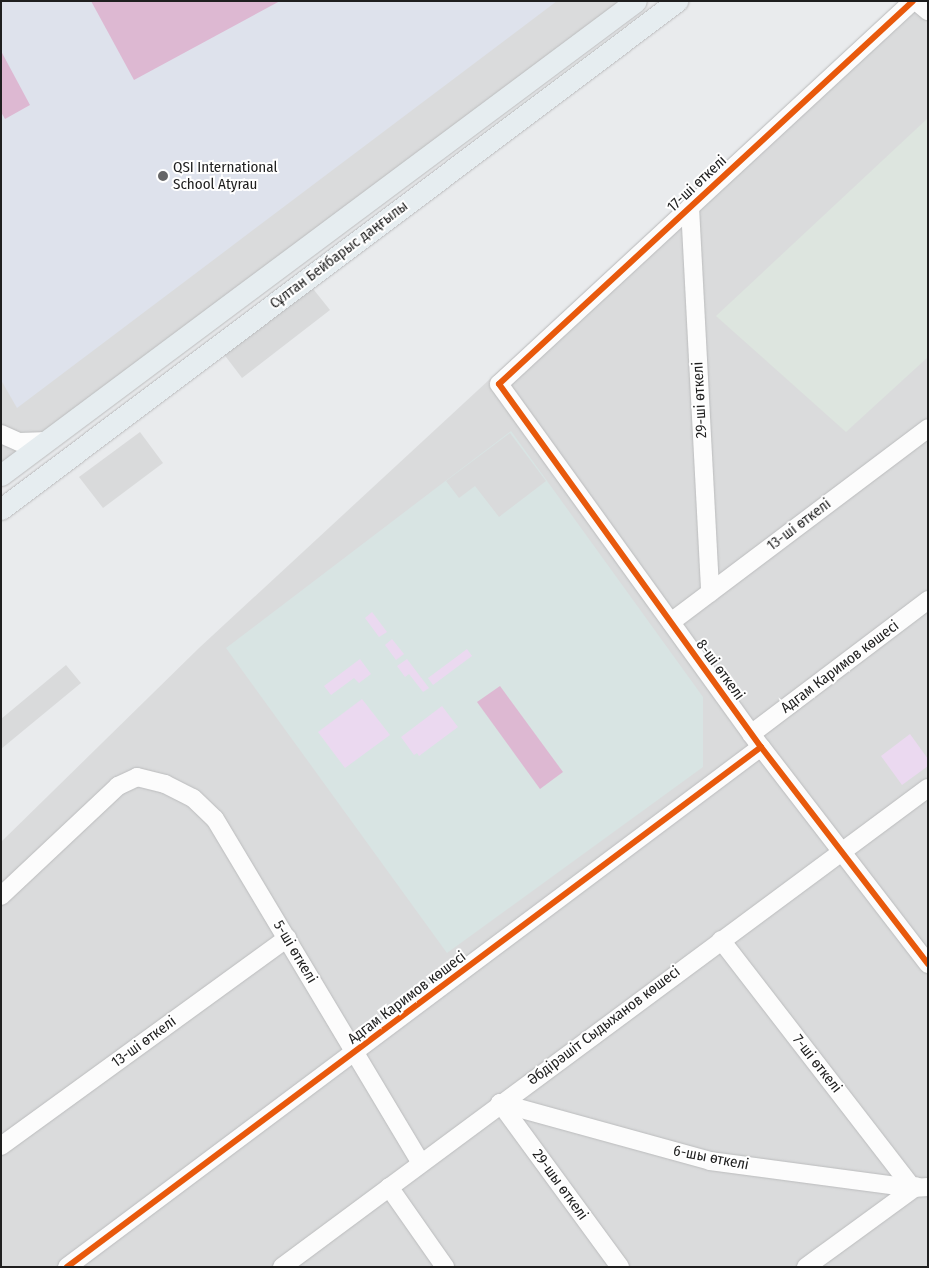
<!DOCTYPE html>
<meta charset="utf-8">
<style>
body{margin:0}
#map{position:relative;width:929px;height:1268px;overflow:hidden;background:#e9ebed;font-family:"Fira Sans Condensed",sans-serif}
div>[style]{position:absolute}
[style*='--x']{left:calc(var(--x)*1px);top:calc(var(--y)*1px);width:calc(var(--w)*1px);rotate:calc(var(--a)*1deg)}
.residential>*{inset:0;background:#dadbdc}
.commercial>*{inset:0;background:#d8e4e3}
.industrial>*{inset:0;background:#dde5df}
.education>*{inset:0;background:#dee2ec}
.park>*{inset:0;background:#ebd9f0}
.pitch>*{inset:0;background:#ddb8d2}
.parking>*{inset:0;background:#d9dadb}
.roads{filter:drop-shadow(0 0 1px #bbbcbd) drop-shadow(0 0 1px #bbbcbd)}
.minor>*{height:18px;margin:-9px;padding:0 9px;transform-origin:9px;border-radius:9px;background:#fcfcfc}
.major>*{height:21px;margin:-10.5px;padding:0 10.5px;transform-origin:10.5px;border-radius:10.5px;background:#e6edf0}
.cycleway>*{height:6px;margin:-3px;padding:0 3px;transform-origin:3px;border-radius:3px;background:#e8590c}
.dots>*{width:14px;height:14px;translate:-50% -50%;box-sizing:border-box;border:2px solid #fff;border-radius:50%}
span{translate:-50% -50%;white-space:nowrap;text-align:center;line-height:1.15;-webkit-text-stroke:4px #fff;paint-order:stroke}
.poi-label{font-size:15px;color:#1f1f1f}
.left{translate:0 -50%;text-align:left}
.street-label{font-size:15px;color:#1f1f1f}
.frame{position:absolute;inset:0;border:2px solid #1f1f1f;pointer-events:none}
</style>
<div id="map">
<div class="residential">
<i style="clip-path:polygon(1px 1px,636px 1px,1px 476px)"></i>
<i style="clip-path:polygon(899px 1px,928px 1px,928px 1267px,1px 1267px,1px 842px,199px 648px)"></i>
</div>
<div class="commercial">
<i style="clip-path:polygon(511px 431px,703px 697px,703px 767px,447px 953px,226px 648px)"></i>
</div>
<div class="industrial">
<i style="clip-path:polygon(928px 118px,928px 357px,846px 432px,716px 316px)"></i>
</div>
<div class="education">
<i style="clip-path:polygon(1px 1px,557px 1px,17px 408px,1px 380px)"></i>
</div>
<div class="park">
<i style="clip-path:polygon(372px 612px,387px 632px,379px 637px,365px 618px)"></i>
<i style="clip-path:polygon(392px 639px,404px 654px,396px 660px,385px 645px)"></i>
<i style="clip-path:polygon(467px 649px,472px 656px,433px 685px,428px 678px)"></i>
<i style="clip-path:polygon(360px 659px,371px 674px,359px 683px,354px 678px,331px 695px,324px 686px)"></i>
<i style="clip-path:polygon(407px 659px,429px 688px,423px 692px,409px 674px,405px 677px,397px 666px)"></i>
<i style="clip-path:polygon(362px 699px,390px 735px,345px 768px,318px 732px)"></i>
<i style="clip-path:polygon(442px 706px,458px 727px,419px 756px,417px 753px,414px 755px,401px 737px)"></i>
<i style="clip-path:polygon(910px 734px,928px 759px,928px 766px,902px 785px,881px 756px)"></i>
</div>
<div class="pitch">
<i style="clip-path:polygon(91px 1px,280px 1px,134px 80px)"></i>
<i style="clip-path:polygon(1px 51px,30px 105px,5px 119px,1px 112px)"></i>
<i style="clip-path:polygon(500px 686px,563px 772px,540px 789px,477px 702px)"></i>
</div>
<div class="parking">
<i style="clip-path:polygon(310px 285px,330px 310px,242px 378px,223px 353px)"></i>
<i style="clip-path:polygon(140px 432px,163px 463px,103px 508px,79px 477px)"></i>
<i style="clip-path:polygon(510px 433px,546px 481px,499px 517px,475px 486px,459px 498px,446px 481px)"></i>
<i style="clip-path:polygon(66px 665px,81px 683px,1px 749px,1px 719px)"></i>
</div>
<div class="roads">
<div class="minor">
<i style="--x:913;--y:1;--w:564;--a:137.23"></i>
<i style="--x:499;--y:384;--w:448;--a:54.2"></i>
<i style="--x:761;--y:747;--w:274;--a:52.4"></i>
<i style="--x:916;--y:1;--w:16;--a:40"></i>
<i style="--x:690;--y:207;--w:386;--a:87"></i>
<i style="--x:1;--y:434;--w:20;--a:24"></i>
<i style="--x:19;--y:442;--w:29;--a:-2"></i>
<i style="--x:671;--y:622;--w:322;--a:-37"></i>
<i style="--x:751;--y:734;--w:222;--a:-37.1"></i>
<i style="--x:1;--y:896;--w:161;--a:-43.2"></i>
<i style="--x:118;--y:786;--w:21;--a:-25"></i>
<i style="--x:137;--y:777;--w:29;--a:14"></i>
<i style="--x:165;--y:784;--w:31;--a:27"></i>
<i style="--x:193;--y:798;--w:30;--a:44"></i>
<i style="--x:215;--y:819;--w:401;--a:59.1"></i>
<i style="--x:721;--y:940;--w:314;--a:52.3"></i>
<i style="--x:500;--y:1103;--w:218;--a:15.4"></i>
<i style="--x:710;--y:1161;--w:205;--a:7.6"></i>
<i style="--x:913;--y:1188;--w:15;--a:-4"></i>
<i style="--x:500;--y:1103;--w:203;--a:53.8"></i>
<i style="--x:1;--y:1146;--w:354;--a:-36"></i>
<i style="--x:389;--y:1187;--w:98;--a:55"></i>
<i style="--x:67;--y:1267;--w:867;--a:-36.84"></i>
<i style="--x:282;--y:1267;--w:804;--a:-36.56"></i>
<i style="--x:806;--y:1267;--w:137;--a:-36.1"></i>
</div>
<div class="major">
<i style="--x:1;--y:475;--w:792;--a:-36.74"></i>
<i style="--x:1;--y:509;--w:846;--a:-36.92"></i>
</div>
</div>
<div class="cycleway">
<i style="--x:913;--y:1;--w:564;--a:137.23"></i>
<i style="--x:499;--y:384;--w:448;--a:54.2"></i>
<i style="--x:761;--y:747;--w:274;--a:52.4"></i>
<i style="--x:67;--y:1267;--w:867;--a:-36.84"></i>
</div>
<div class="dots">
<i style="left:163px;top:176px;background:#666667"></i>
</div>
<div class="poi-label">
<span class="left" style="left:173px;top:176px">QSI International<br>School Atyrau</span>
</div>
<div class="street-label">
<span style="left:697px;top:184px;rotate:-43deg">17-ші өткелі</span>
<span style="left:339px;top:255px;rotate:-37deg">Сұлтан Бейбарыс даңғылы</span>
<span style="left:700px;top:400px;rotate:-93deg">29-ші өткелі</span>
<span style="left:799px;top:525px;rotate:-37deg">13-ші өткелі</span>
<span style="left:840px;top:667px;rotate:-37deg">Адгам Каримов көшесі</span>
<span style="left:720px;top:670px;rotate:54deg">8-ші өткелі</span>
<span style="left:295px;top:952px;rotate:59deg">5-ші өткелі</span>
<span style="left:407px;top:998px;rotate:-37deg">Адгам Каримов көшесі</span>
<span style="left:604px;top:1026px;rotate:-37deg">Әбдірәшіт Сыдыханов көшесі</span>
<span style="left:144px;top:1042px;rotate:-36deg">13-ші өткелі</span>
<span style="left:817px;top:1064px;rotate:52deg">7-ші өткелі</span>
<span style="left:711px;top:1158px;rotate:11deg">6-шы өткелі</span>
<span style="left:560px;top:1185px;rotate:54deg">29-шы өткелі</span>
</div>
<div class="frame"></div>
</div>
